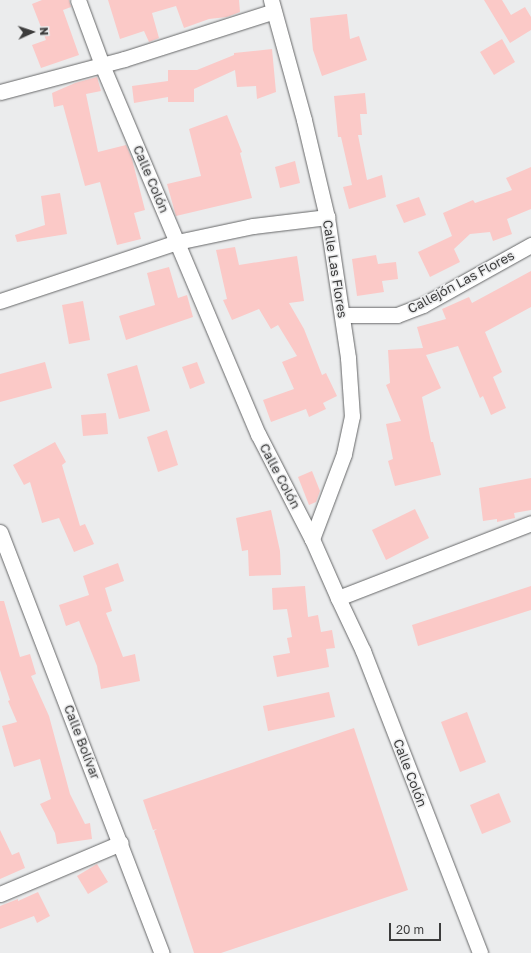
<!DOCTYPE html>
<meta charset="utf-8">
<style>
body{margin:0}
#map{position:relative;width:531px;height:953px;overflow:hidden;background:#ebeced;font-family:"Golos Text",sans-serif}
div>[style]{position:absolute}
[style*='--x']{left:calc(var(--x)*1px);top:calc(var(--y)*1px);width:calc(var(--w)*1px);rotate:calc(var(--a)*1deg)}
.building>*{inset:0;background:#fbc9c7}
.roads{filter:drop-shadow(0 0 1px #666768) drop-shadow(0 0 1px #666768)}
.street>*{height:15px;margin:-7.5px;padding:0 7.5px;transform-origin:7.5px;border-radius:7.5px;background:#fff}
span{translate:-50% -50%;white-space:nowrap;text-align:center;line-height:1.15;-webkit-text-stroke:3px #ebeced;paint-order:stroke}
.street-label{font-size:13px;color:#3c3c3c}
.north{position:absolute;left:12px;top:12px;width:40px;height:40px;-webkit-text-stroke:3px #ebeced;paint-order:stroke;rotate:87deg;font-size:11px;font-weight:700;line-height:16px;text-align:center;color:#3c3c3c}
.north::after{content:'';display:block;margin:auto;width:14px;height:18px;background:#3c3c3c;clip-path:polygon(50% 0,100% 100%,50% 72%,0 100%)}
.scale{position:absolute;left:389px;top:923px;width:52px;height:18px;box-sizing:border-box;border:2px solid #3c3c3c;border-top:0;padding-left:5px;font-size:12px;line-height:14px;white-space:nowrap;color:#3c3c3c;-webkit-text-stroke:3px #ebeced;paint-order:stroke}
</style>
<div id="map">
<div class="building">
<i style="clip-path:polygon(42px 0,69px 0,71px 7px,63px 10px,79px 55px,41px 68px,32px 45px,46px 40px,32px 4px)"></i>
<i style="clip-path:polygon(108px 0,239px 0,240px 12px,227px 17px,209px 19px,184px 28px,176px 6px,152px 13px,159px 38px,149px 42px,144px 31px,120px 39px)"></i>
<i style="clip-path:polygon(484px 0,502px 0,511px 15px,525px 7px,531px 17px,531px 30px,510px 43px)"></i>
<i style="clip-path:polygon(347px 14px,350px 39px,359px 36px,367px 60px,322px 76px,313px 50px,310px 18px)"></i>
<i style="clip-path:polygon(502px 39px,515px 62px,494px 75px,480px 52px)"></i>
<i style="clip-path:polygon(272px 49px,276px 92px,257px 99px,256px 86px,237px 87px,235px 70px,194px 89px,194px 102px,168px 102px,168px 97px,134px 103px,132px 86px,168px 81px,168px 70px,197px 70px,234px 55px,234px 53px)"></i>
<i style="clip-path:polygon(97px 77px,101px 91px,86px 94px,98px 152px,126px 145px,132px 159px,145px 210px,134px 213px,141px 239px,117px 245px,100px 182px,85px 186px,63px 105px,54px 107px,52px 93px,75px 83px)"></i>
<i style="clip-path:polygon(365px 93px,367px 114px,360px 114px,362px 135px,358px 135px,367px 180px,382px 175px,386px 197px,349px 209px,343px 187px,352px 185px,341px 137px,338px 137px,334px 96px)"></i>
<i style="clip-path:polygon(227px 115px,242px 152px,240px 153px,252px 198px,176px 216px,167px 184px,201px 176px,189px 129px)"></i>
<i style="clip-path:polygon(295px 161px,300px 183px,280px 188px,275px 167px)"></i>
<i style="clip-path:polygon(531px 167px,531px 209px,507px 219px,512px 234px,493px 241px,490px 232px,470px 234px,454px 249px,460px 262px,430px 277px,418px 252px,452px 236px,443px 213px,473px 200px,475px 203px,512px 190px,506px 178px)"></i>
<i style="clip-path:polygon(60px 193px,67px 234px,17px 242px,15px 235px,45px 225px,41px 196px)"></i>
<i style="clip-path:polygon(419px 197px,426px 215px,404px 223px,396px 205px)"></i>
<i style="clip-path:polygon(235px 247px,239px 265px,297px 256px,304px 301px,289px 303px,304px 329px,322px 375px,326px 373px,337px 396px,323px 403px,326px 409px,309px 417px,306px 409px,271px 422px,263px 400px,294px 389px,282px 362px,297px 356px,278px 325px,271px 329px,259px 309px,232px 320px,223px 300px,227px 299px,216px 250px)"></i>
<i style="clip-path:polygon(376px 255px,378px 264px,396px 262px,398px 279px,382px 281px,384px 292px,357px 296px,352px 259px)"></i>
<i style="clip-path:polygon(169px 267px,178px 298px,187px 295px,193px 317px,126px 340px,119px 316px,155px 305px,147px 273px)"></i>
<i style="clip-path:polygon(531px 271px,531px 307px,485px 332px,502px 372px,493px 377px,506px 408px,491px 415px,483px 396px,480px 398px,458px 346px,426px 355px,441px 388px,422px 397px,431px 442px,433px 442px,441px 475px,395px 486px,388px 461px,393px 459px,386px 424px,401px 421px,386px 385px,390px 383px,388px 350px,423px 348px,417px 327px,446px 319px,442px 309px,469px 297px,472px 303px)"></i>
<i style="clip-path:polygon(83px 301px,90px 340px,69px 344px,62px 305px)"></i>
<i style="clip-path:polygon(45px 362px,52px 388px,0 402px,0 374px)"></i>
<i style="clip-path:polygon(197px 362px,205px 383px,190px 389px,182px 367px)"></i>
<i style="clip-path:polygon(137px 365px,150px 411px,119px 419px,107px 374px)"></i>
<i style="clip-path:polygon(106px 413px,108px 434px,83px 436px,81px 415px)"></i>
<i style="clip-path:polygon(167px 430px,178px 465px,158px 472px,147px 437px)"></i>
<i style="clip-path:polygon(55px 442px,66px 462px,62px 465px,80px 526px,85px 524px,94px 544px,74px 552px,59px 518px,42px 523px,30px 482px,24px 485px,13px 465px)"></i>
<i style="clip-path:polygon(312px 471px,320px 491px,316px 502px,309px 505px,298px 477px)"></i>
<i style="clip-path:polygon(531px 478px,531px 510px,514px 513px,515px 518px,497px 522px,497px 519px,483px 521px,479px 488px)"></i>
<i style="clip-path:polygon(415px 509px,429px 538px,386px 560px,372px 530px)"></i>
<i style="clip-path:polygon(271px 510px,280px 551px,281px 575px,249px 576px,248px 550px,242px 551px,236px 518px)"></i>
<i style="clip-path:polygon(118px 563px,124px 581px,105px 588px,112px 611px,106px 613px,123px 657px,135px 654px,140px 681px,101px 689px,97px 666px,79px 621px,66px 626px,59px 605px,89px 595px,83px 576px)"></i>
<i style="clip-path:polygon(305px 586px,308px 617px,318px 615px,321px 632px,332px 630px,335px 648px,326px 649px,329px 667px,277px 677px,273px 656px,290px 653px,287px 638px,292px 637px,287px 609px,273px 610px,272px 588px)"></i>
<i style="clip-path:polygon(531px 586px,531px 610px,418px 646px,412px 625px)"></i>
<i style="clip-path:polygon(0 601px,4px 601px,20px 657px,30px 654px,36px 674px,31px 676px,49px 716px,70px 794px,85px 824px,90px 823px,92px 839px,57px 844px,55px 833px,40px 804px,51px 799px,40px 759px,14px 767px,2px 726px,17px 722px,8px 701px,10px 700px,0 670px)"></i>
<i style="clip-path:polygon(329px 692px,335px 717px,268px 731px,263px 706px)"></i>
<i style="clip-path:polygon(467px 712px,486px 762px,460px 772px,441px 722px)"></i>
<i style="clip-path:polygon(354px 728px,408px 890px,221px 953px,194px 953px,154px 831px,157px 829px,153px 830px,143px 800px)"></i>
<i style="clip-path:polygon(499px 793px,511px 822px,482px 834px,470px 805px)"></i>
<i style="clip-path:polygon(0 830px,12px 855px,19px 852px,25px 868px,0 879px)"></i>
<i style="clip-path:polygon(97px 864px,108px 882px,88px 894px,77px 876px)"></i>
<i style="clip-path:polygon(38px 892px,50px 916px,37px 923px,34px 916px,0 929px,0 906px,18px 899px,18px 901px)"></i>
</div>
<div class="roads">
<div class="street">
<i style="--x:78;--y:0;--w:69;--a:69.7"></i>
<i style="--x:102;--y:65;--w:401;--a:67.1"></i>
<i style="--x:258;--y:434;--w:118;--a:62.8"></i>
<i style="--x:312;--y:539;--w:64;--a:66.2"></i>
<i style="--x:338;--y:598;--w:59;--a:64.7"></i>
<i style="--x:363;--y:651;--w:324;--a:68.8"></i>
<i style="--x:271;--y:0;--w:124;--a:74.6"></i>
<i style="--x:304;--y:120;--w:100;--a:76.7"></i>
<i style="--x:327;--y:217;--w:143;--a:81.5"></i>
<i style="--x:348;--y:358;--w:58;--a:86.1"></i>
<i style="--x:352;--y:416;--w:39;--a:102"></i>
<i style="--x:344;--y:454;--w:91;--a:110.6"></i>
<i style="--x:0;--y:92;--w:128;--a:-14.9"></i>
<i style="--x:124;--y:59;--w:157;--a:-17.7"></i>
<i style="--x:0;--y:301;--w:187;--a:-18.4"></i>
<i style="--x:177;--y:242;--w:78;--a:-11.9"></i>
<i style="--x:253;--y:226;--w:75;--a:-6.9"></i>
<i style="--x:342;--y:315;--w:55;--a:0"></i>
<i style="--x:397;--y:315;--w:28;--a:-21"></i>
<i style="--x:423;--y:305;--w:124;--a:-29.1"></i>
<i style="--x:0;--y:532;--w:451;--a:69"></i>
<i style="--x:338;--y:598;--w:207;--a:-21.2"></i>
<i style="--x:0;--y:894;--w:131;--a:-22.9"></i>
</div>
</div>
<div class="street-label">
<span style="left:151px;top:179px;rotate:67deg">Calle Colón</span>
<span style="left:335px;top:269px;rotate:81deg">Calle Las Flores</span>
<span style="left:461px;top:282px;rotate:-28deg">Callejón Las Flores</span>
<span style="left:280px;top:476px;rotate:62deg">Calle Colón</span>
<span style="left:82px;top:742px;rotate:69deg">Calle Bolívar</span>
<span style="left:410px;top:773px;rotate:69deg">Calle Colón</span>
</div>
<div class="north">N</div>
<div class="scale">20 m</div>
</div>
